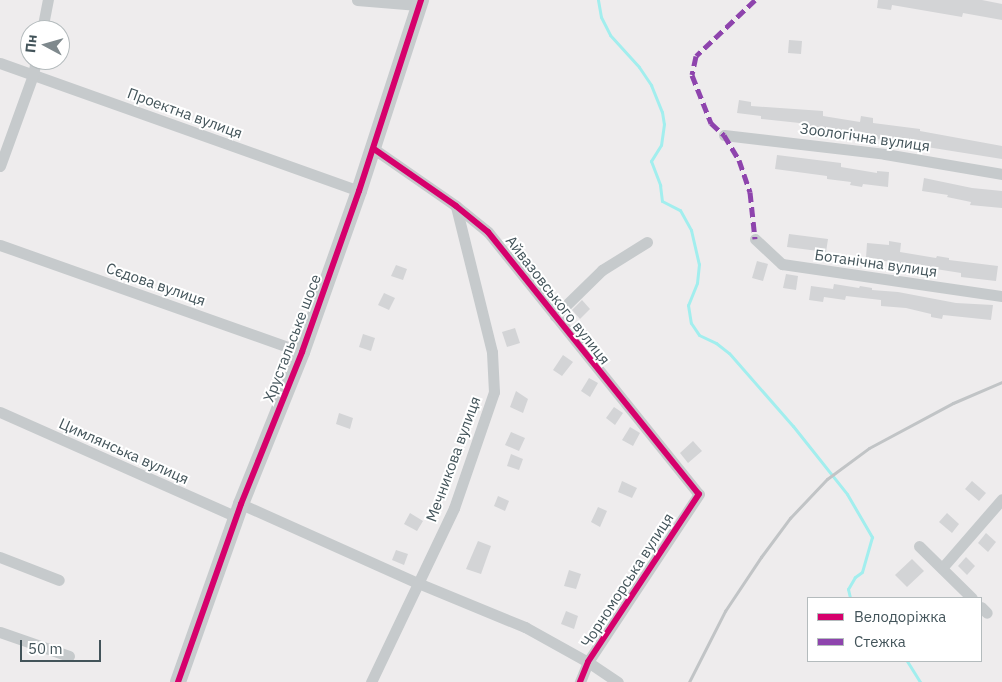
<!DOCTYPE html>
<meta charset="utf-8">
<style>
body{margin:0}
#map{position:relative;width:1002px;height:682px;overflow:hidden;background:#eeeced;font-family:"IBM Plex Sans",sans-serif}
div>[style]{position:absolute}
[style*='--x']{left:calc(var(--x)*1px);top:calc(var(--y)*1px);width:calc(var(--w)*1px);rotate:calc(var(--a)*1deg)}
.stream>*{height:3px;margin:-1.5px;padding:0 1.5px;transform-origin:1.5px;border-radius:1.5px;background:#a2eeee}
.building>*{inset:0;background:#d3d4d6}
.street>*{height:11px;margin:-5.5px;padding:0 5.5px;transform-origin:5.5px;border-radius:5.5px;background:#c6cacc}
.secondary>*{height:16px;margin:-8px;padding:0 8px;transform-origin:8px;border-radius:8px;background:#c7cbcd}
.rail>*{height:3px;margin:-1.5px;padding:0 1.5px;transform-origin:1.5px;border-radius:1.5px;background:#c1c4c6}
.quiet>*{height:5px;margin-top:-2.5px;transform-origin:0;background:repeating-linear-gradient(90deg,#8e44ad 0 10px,transparent 0 15px)}
.cycleway>*{height:6px;margin:-3px;padding:0 3px;transform-origin:3px;border-radius:3px;background:#d6006c}
span{translate:-50% -50%;white-space:nowrap;text-align:center;line-height:1.15;-webkit-text-stroke:4px #fff;paint-order:stroke}
.street-label{font-size:15px;color:#43545a}
.legend{position:absolute;left:807px;top:597px;width:175px;height:65px;box-sizing:border-box;background:#fff;border:1px solid #b4bbbd;margin:0;padding:6px 9px;list-style:none;font-size:15px;color:#43545a}
.legend li{display:flex;align-items:center;gap:10px;height:25px}
.legend b{width:25px;border:1px solid #b4bbbd}
.north{position:absolute;left:20px;top:20px;width:50px;height:50px;box-sizing:border-box;background:#fff;border:1px solid #b4bbbd;border-radius:50%;rotate:276deg;font-size:14px;font-weight:700;line-height:20px;text-align:center;color:#43545a}
.north::after{content:'';display:block;margin:auto;width:18px;height:22px;background:#7f898d;clip-path:polygon(50% 0,100% 100%,50% 72%,0 100%)}
.scale{position:absolute;left:20px;top:640px;width:81px;height:22px;box-sizing:border-box;border:2px solid #43545a;border-top:0;padding-left:6px;font-size:15px;line-height:18px;white-space:nowrap;color:#43545a;-webkit-text-stroke:4px #fff;paint-order:stroke}
</style>
<div id="map">
<div class="stream">
<i style="--x:598;--y:0;--w:17;--a:80"></i>
<i style="--x:601;--y:17;--w:20;--a:63"></i>
<i style="--x:610;--y:35;--w:43;--a:47.8"></i>
<i style="--x:639;--y:67;--w:22;--a:56"></i>
<i style="--x:651;--y:85;--w:29;--a:68"></i>
<i style="--x:662;--y:112;--w:12;--a:81"></i>
<i style="--x:664;--y:124;--w:21;--a:98"></i>
<i style="--x:661;--y:145;--w:19;--a:122"></i>
<i style="--x:651;--y:161;--w:26;--a:69"></i>
<i style="--x:660;--y:185;--w:16;--a:83"></i>
<i style="--x:662;--y:201;--w:20;--a:27"></i>
<i style="--x:680;--y:210;--w:23;--a:61"></i>
<i style="--x:691;--y:230;--w:35;--a:77"></i>
<i style="--x:699;--y:264;--w:19;--a:96"></i>
<i style="--x:697;--y:283;--w:24;--a:112"></i>
<i style="--x:688;--y:305;--w:18;--a:81"></i>
<i style="--x:691;--y:323;--w:14;--a:56"></i>
<i style="--x:699;--y:335;--w:19;--a:25"></i>
<i style="--x:716;--y:343;--w:16;--a:38"></i>
<i style="--x:729;--y:353;--w:97;--a:48.8"></i>
<i style="--x:793;--y:426;--w:87;--a:51.5"></i>
<i style="--x:847;--y:494;--w:50;--a:59.8"></i>
<i style="--x:872;--y:537;--w:36;--a:106"></i>
<i style="--x:862;--y:572;--w:9;--a:144"></i>
<i style="--x:855;--y:577;--w:14;--a:120"></i>
<i style="--x:848;--y:589;--w:9;--a:77"></i>
<i style="--x:907;--y:661;--w:25;--a:58"></i>
</div>
<div class="building">
<i style="clip-path:polygon(878px 0,982px 0,1002px 4px,1002px 20px,963px 13px,962px 17px,892px 5px,891px 10px,877px 8px)"></i>
<i style="clip-path:polygon(789px 40px,802px 41px,801px 54px,788px 53px)"></i>
<i style="clip-path:polygon(739px 100px,751px 102px,751px 106px,823px 111px,823px 116px,860px 122px,861px 116px,873px 118px,873px 123px,920px 129px,920px 131px,1002px 146px,1002px 159px,833px 132px,833px 129px,809px 126px,809px 124px,761px 119px,761px 116px,737px 113px)"></i>
<i style="clip-path:polygon(777px 155px,841px 163px,841px 167px,877px 173px,877px 171px,889px 172px,888px 187px,863px 184px,862px 187px,850px 185px,851px 182px,827px 179px,827px 176px,775px 169px)"></i>
<i style="clip-path:polygon(924px 178px,972px 188px,1002px 191px,1002px 208px,970px 205px,971px 202px,947px 197px,948px 195px,922px 191px)"></i>
<i style="clip-path:polygon(789px 234px,828px 239px,826px 252px,787px 247px)"></i>
<i style="clip-path:polygon(889px 241px,901px 243px,900px 252px,936px 258px,937px 256px,949px 258px,949px 260px,998px 266px,996px 281px,961px 277px,961px 273px,866px 258px,867px 243px,889px 245px)"></i>
<i style="clip-path:polygon(757px 261px,768px 264px,763px 281px,752px 278px)"></i>
<i style="clip-path:polygon(396px 265px,407px 269px,403px 280px,391px 276px)"></i>
<i style="clip-path:polygon(786px 274px,798px 276px,796px 290px,783px 288px)"></i>
<i style="clip-path:polygon(834px 284px,859px 288px,860px 286px,872px 288px,872px 290px,898px 292px,956px 303px,993px 305px,991px 320px,943px 315px,942px 319px,931px 317px,931px 314px,906px 308px,881px 306px,881px 300px,846px 296px,845px 300px,824px 297px,823px 302px,809px 300px,811px 286px,833px 289px)"></i>
<i style="clip-path:polygon(384px 293px,395px 298px,389px 310px,378px 305px)"></i>
<i style="clip-path:polygon(582px 300px,590px 309px,580px 319px,572px 310px)"></i>
<i style="clip-path:polygon(515px 328px,520px 343px,507px 347px,502px 332px)"></i>
<i style="clip-path:polygon(363px 334px,375px 338px,371px 351px,359px 347px)"></i>
<i style="clip-path:polygon(563px 355px,573px 362px,562px 376px,553px 370px)"></i>
<i style="clip-path:polygon(589px 378px,598px 383px,590px 397px,581px 391px)"></i>
<i style="clip-path:polygon(516px 391px,528px 399px,523px 413px,510px 407px)"></i>
<i style="clip-path:polygon(614px 407px,623px 413px,615px 425px,606px 418px)"></i>
<i style="clip-path:polygon(339px 413px,353px 418px,350px 429px,336px 424px)"></i>
<i style="clip-path:polygon(630px 427px,640px 433px,633px 446px,622px 440px)"></i>
<i style="clip-path:polygon(511px 432px,525px 438px,519px 451px,505px 445px)"></i>
<i style="clip-path:polygon(693px 441px,702px 451px,688px 463px,680px 453px)"></i>
<i style="clip-path:polygon(511px 454px,523px 459px,519px 470px,507px 466px)"></i>
<i style="clip-path:polygon(622px 481px,637px 488px,632px 498px,618px 492px)"></i>
<i style="clip-path:polygon(972px 481px,986px 493px,979px 501px,965px 489px)"></i>
<i style="clip-path:polygon(498px 496px,509px 501px,505px 511px,494px 506px)"></i>
<i style="clip-path:polygon(598px 507px,607px 511px,600px 527px,591px 522px)"></i>
<i style="clip-path:polygon(410px 513px,423px 521px,417px 531px,404px 524px)"></i>
<i style="clip-path:polygon(947px 513px,959px 524px,952px 533px,939px 522px)"></i>
<i style="clip-path:polygon(986px 533px,996px 542px,988px 552px,978px 543px)"></i>
<i style="clip-path:polygon(478px 541px,491px 546px,481px 574px,466px 569px)"></i>
<i style="clip-path:polygon(396px 550px,408px 554px,404px 565px,392px 560px)"></i>
<i style="clip-path:polygon(966px 557px,975px 566px,967px 575px,958px 566px)"></i>
<i style="clip-path:polygon(912px 559px,924px 571px,907px 587px,895px 575px)"></i>
<i style="clip-path:polygon(569px 570px,581px 574px,576px 589px,564px 586px)"></i>
<i style="clip-path:polygon(566px 611px,578px 616px,574px 629px,561px 624px)"></i>
</div>
<div class="street">
<i style="--x:357;--y:0;--w:61;--a:4.7"></i>
<i style="--x:42;--y:30;--w:31;--a:-79"></i>
<i style="--x:0;--y:63;--w:381;--a:19.6"></i>
<i style="--x:724;--y:135;--w:162;--a:6.7"></i>
<i style="--x:885;--y:154;--w:119;--a:9.7"></i>
<i style="--x:374;--y:149;--w:100;--a:34.8"></i>
<i style="--x:456;--y:206;--w:41;--a:39.1"></i>
<i style="--x:488;--y:232;--w:336;--a:51.2"></i>
<i style="--x:699;--y:494;--w:201;--a:123.5"></i>
<i style="--x:588;--y:662;--w:22;--a:112"></i>
<i style="--x:0;--y:166;--w:97;--a:-70.1"></i>
<i style="--x:33;--y:75;--w:15;--a:-79"></i>
<i style="--x:755;--y:239;--w:37;--a:43"></i>
<i style="--x:782;--y:264;--w:222;--a:8.3"></i>
<i style="--x:0;--y:245;--w:320;--a:19.5"></i>
<i style="--x:555;--y:316;--w:66;--a:-44.4"></i>
<i style="--x:602;--y:270;--w:53;--a:-31.9"></i>
<i style="--x:0;--y:412;--w:259;--a:23.9"></i>
<i style="--x:241;--y:504;--w:194;--a:24.1"></i>
<i style="--x:418;--y:583;--w:116;--a:22.4"></i>
<i style="--x:525;--y:627;--w:72;--a:29.1"></i>
<i style="--x:588;--y:662;--w:36;--a:34"></i>
<i style="--x:919;--y:546;--w:74;--a:44.5"></i>
<i style="--x:0;--y:557;--w:63;--a:21.3"></i>
<i style="--x:942;--y:568;--w:91;--a:-49"></i>
<i style="--x:981;--y:607;--w:8;--a:45"></i>
<i style="--x:0;--y:632;--w:73;--a:19.2"></i>
<i style="--x:371;--y:682;--w:193;--a:-64.5"></i>
<i style="--x:454;--y:508;--w:123;--a:-71"></i>
<i style="--x:494;--y:392;--w:40;--a:-92.9"></i>
<i style="--x:492;--y:352;--w:150;--a:-103.9"></i>
</div>
<div class="secondary">
<i style="--x:178;--y:682;--w:189;--a:-70.5"></i>
<i style="--x:241;--y:504;--w:164;--a:-68.1"></i>
<i style="--x:302;--y:352;--w:171;--a:-70.5"></i>
<i style="--x:359;--y:191;--w:201;--a:-72"></i>
</div>
<div class="rail">
<i style="--x:689;--y:682;--w:80;--a:-63.1"></i>
<i style="--x:725;--y:611;--w:65;--a:-56.3"></i>
<i style="--x:761;--y:557;--w:49;--a:-53.4"></i>
<i style="--x:790;--y:518;--w:54;--a:-46.5"></i>
<i style="--x:827;--y:479;--w:52;--a:-36.4"></i>
<i style="--x:869;--y:448;--w:95;--a:-28.2"></i>
<i style="--x:953;--y:403;--w:53;--a:-23.2"></i>
</div>
<div class="quiet">
<i style="--x:755;--y:0;--w:81;--a:136.5"></i>
<i style="--x:696;--y:56;--w:19;--a:102"></i>
<i style="--x:692;--y:75;--w:52;--a:68.4"></i>
<i style="--x:711;--y:123;--w:18;--a:43"></i>
<i style="--x:724;--y:135;--w:29;--a:59"></i>
<i style="--x:739;--y:160;--w:34;--a:71"></i>
<i style="--x:750;--y:192;--w:47;--a:83.9"></i>
</div>
<div class="cycleway">
<i style="--x:374;--y:149;--w:100;--a:34.8"></i>
<i style="--x:456;--y:206;--w:41;--a:39.1"></i>
<i style="--x:488;--y:232;--w:336;--a:51.2"></i>
<i style="--x:699;--y:494;--w:201;--a:123.5"></i>
<i style="--x:588;--y:662;--w:22;--a:112"></i>
<i style="--x:178;--y:682;--w:189;--a:-70.5"></i>
<i style="--x:241;--y:504;--w:164;--a:-68.1"></i>
<i style="--x:302;--y:352;--w:171;--a:-70.5"></i>
<i style="--x:359;--y:191;--w:201;--a:-72"></i>
</div>
<div class="street-label">
<span style="left:185px;top:113px;rotate:20deg">Проектна вулиця</span>
<span style="left:865px;top:137px;rotate:8deg">Зоологічна вулиця</span>
<span style="left:876px;top:263px;rotate:8deg">Ботанічна вулиця</span>
<span style="left:156px;top:284px;rotate:19deg">Сєдова вулиця</span>
<span style="left:558px;top:300px;rotate:52deg">Айвазовського вулиця</span>
<span style="left:292px;top:338px;rotate:-69deg">Хрустальське шосе</span>
<span style="left:124px;top:451px;rotate:24deg">Цимлянська вулиця</span>
<span style="left:453px;top:459px;rotate:-70deg">Мечникова вулиця</span>
<span style="left:627px;top:580px;rotate:-57deg">Чорноморська вулиця</span>
</div>
<ul class="legend">
<li><b style="height:6px;background:#d6006c"></b>Велодоріжка</li>
<li><b style="height:6px;background:#8e44ad"></b>Стежка</li>
</ul>
<div class="north">Пн</div>
<div class="scale">50 m</div>
</div>
